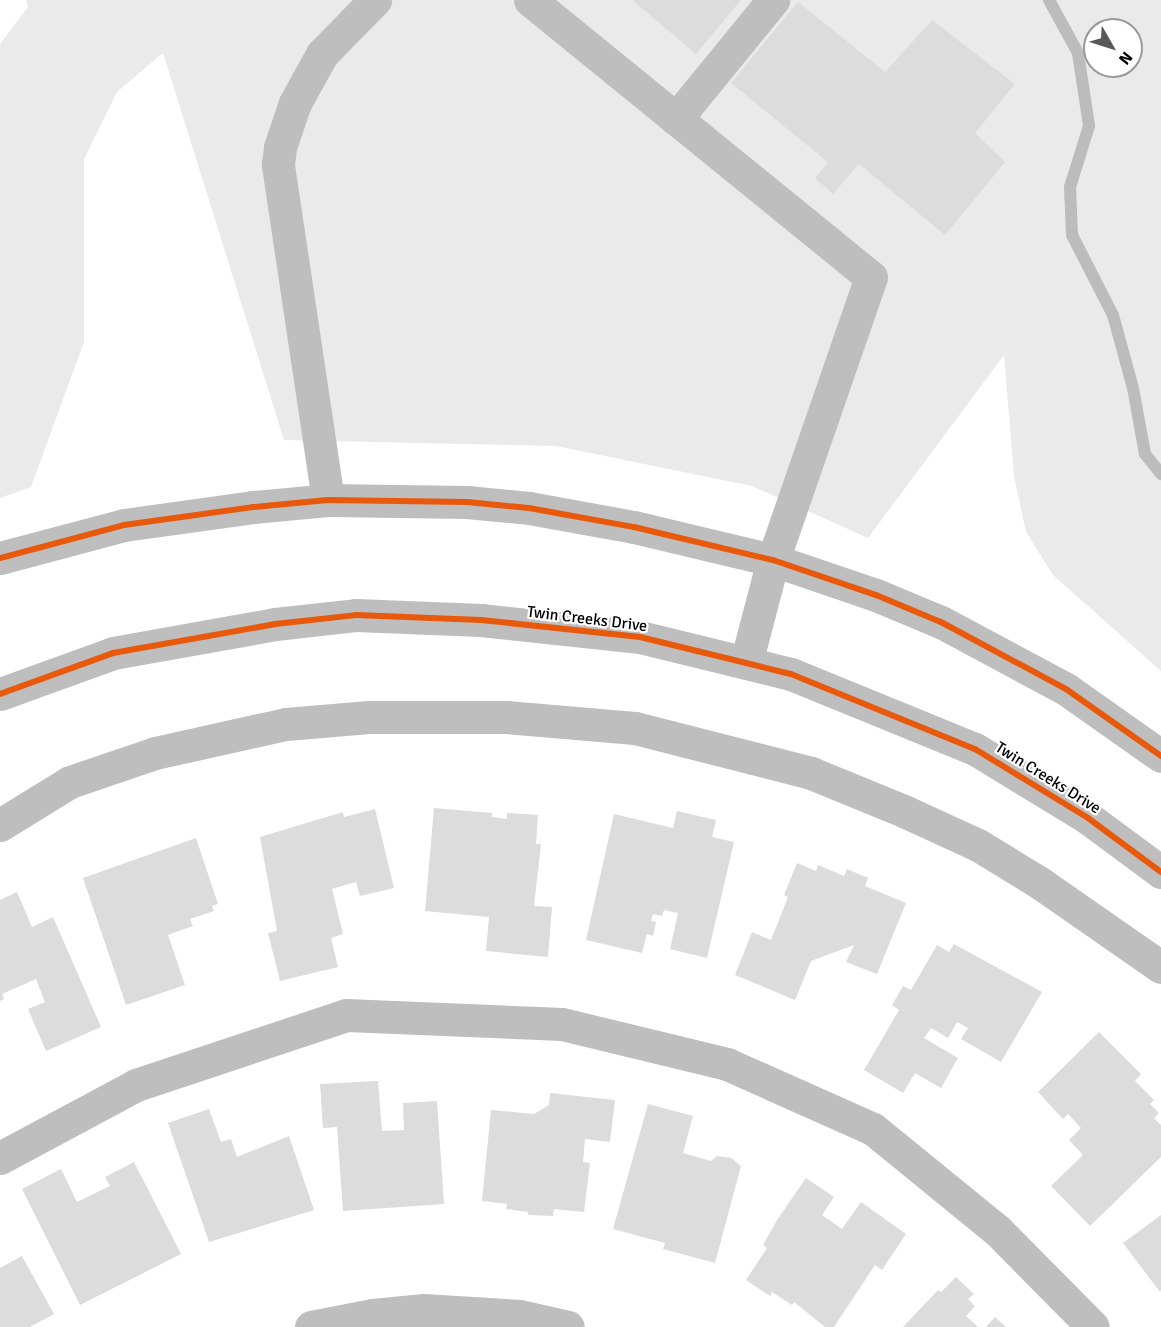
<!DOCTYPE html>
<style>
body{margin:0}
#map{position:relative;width:1161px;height:1327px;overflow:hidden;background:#fff;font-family:Signika,sans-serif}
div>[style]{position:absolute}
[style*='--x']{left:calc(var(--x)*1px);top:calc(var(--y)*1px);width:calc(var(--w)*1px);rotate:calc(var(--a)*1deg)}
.green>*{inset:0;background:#eaeaea}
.stream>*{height:12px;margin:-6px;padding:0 6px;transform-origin:6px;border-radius:6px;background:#bcbcbc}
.building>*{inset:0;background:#dcdcdc}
.minor>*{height:33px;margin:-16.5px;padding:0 16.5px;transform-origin:16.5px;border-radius:16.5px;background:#bebebe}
.cycleway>*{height:6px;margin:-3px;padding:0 3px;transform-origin:3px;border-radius:3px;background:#e8590c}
span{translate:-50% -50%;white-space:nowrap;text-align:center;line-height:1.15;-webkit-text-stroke:4.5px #fff;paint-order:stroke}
.street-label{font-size:16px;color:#000}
.north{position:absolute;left:1083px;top:18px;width:60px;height:60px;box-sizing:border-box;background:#fff;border:2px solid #999;border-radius:50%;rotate:129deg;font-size:16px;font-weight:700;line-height:24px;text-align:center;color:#000}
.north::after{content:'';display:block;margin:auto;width:21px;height:27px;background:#595959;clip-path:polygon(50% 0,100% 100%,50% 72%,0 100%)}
</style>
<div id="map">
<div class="green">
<i style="clip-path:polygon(evenodd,26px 0,1161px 0,1161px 671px,1053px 575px,1026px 532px,1014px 476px,1004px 355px,868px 538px,752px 486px,556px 446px,284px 440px,163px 53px,117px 92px,84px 159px,84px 342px,31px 487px,0 498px,0 44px,28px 7px,26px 0,1095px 30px,1131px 30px,1131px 66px,1095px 66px,1095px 30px)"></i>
</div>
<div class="stream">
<i style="--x:1049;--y:0;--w:60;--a:61.3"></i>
<i style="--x:1078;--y:53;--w:74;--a:81.4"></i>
<i style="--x:1089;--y:126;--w:64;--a:107.3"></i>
<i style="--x:1070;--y:187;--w:48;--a:87.6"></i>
<i style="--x:1072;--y:235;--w:90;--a:62.9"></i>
<i style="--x:1113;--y:315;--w:76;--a:74.7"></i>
<i style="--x:1133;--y:388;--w:67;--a:79.7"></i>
<i style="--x:1145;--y:454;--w:26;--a:51"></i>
</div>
<div class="building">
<i style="clip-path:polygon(632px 0,741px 0,696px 54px)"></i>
<i style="clip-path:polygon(798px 2px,885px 72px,932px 20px,1015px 84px,975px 133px,1005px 162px,945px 235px,859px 164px,833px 194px,815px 178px,828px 162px,731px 83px)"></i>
<i style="clip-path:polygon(434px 808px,492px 813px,492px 817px,507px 819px,507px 813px,538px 815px,536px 844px,541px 844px,534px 906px,552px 907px,548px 957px,486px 951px,489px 917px,425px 911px)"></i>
<i style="clip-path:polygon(375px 809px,394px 888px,360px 896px,356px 882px,332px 889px,343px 934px,331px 938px,338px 967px,280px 981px,268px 933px,277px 931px,260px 837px,343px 812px,344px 817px)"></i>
<i style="clip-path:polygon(677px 811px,716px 820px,712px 837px,734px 842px,707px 958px,670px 949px,678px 913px,664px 910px,662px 916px,653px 914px,651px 921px,656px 922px,653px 936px,647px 934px,642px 953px,586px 940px,614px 814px,673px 828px)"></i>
<i style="clip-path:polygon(196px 838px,218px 904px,212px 906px,214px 911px,190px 919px,193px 926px,168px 935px,185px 985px,126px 1005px,83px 878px)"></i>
<i style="clip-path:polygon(797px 863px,816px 871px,818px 865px,844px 876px,847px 869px,868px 878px,865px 886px,906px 903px,877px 974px,846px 962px,854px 945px,811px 961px,795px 1000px,735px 975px,752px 932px,771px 940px,788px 897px,784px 895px)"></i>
<i style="clip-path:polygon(17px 892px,32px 927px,53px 917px,101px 1027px,46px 1051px,28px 1009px,45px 1002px,36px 979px,2px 994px,4px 999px,0 1001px,0 900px)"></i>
<i style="clip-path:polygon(954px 944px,1042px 992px,1001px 1062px,961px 1039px,968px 1028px,957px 1022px,948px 1038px,931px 1028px,924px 1038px,958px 1058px,941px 1088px,915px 1073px,903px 1093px,864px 1070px,899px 1010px,892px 1005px,903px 986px,911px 990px,937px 945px,949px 952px)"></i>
<i style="clip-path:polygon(1099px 1032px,1141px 1074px,1135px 1081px,1154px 1100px,1150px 1104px,1159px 1113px,1154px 1118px,1161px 1125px,1161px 1157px,1090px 1226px,1051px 1186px,1083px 1155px,1069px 1140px,1081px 1128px,1068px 1114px,1063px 1119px,1038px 1092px)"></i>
<i style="clip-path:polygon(378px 1081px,382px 1131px,404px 1130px,403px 1103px,437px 1101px,444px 1204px,343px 1211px,337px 1127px,323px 1128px,320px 1084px)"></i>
<i style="clip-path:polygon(550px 1093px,615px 1100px,610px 1142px,585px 1139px,583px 1162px,590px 1163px,584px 1212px,554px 1209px,553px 1216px,528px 1215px,528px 1212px,506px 1209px,507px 1204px,482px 1201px,491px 1110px,534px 1114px,549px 1105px)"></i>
<i style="clip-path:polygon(648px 1104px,693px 1116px,683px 1153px,711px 1161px,717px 1156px,731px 1158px,741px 1166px,715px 1263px,663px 1249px,665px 1243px,613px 1229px)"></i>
<i style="clip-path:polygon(209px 1109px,221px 1142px,231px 1139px,237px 1157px,289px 1136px,314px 1210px,209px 1242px,168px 1123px)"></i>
<i style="clip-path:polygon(134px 1162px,181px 1254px,80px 1305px,22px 1189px,61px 1169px,77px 1202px,110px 1186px,105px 1177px)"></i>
<i style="clip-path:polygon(806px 1178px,834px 1197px,822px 1215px,842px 1229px,861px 1202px,906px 1234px,882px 1270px,875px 1265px,834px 1327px,825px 1327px,794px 1302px,792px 1305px,772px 1292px,770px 1296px,746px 1280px,767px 1248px,763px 1245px,777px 1220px)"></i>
<i style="clip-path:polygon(1161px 1215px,1161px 1290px,1160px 1292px,1123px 1243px)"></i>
<i style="clip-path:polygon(22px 1256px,54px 1314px,30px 1327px,0 1327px,0 1268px)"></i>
<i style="clip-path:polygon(956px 1277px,974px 1294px,968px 1299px,975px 1306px,966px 1316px,978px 1327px,903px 1327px,938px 1290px,941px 1292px)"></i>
<i style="clip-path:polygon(995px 1317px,1006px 1327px,986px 1327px)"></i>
</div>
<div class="minor">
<i style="--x:530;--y:0;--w:439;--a:39.1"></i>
<i style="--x:871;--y:277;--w:299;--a:109.1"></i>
<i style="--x:773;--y:560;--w:106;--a:104.7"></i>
<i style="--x:676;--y:119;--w:154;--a:-50.8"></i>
<i style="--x:328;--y:500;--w:340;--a:-98.5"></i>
<i style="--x:278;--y:164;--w:17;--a:-83"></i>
<i style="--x:280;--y:147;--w:46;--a:-71.2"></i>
<i style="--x:295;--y:103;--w:56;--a:-61.1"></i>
<i style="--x:322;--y:54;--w:76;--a:-45.5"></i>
<i style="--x:0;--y:558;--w:128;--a:-14.9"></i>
<i style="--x:124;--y:525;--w:130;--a:-7.9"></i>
<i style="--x:253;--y:507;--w:75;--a:-5.3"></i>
<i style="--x:328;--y:500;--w:139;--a:0.8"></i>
<i style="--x:467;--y:502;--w:62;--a:5.5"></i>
<i style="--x:529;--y:508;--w:107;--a:10.3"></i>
<i style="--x:634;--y:527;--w:143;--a:13.4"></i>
<i style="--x:773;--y:560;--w:109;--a:18.8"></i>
<i style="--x:876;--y:595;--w:70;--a:22.6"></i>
<i style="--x:941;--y:622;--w:142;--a:28.2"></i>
<i style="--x:1066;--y:689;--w:116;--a:35.2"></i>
<i style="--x:0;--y:694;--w:120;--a:-19.9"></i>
<i style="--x:113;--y:653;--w:165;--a:-10.1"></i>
<i style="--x:275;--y:624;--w:81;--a:-6.3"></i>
<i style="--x:356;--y:615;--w:125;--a:2.3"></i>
<i style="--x:481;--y:620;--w:160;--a:6.1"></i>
<i style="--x:640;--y:637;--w:155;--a:13.8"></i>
<i style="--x:791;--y:674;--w:199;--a:22.2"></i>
<i style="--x:975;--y:749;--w:132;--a:31.4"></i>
<i style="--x:1088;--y:818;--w:91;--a:36.5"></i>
<i style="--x:0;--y:825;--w:82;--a:-31.6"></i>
<i style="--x:70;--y:782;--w:90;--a:-18.8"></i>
<i style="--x:155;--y:753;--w:134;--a:-12.5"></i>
<i style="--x:286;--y:724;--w:83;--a:-4.8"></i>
<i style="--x:369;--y:717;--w:137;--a:0"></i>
<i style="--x:506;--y:717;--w:129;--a:4.9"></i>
<i style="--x:635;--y:728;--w:182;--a:14.3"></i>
<i style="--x:811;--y:773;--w:103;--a:22.3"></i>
<i style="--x:906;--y:812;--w:79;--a:24.6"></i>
<i style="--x:978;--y:845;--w:73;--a:31.5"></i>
<i style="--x:1040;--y:883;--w:147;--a:34.8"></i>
<i style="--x:0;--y:1158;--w:154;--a:-28.2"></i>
<i style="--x:136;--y:1085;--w:221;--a:-18.4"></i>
<i style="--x:346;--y:1015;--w:216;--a:2.4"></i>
<i style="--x:562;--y:1024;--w:170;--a:13.6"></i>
<i style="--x:727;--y:1064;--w:160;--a:24"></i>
<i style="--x:873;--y:1129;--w:160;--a:39.2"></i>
<i style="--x:997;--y:1230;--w:136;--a:45.3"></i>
<i style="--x:311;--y:1327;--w:63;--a:-11"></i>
<i style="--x:373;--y:1315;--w:51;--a:-5.6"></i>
<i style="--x:424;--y:1310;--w:96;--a:3.6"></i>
<i style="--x:520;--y:1316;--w:49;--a:12.9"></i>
</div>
<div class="cycleway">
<i style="--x:0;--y:558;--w:128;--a:-14.9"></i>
<i style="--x:124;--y:525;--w:130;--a:-7.9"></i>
<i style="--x:253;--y:507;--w:75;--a:-5.3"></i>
<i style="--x:328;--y:500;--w:139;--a:0.8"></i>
<i style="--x:467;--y:502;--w:62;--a:5.5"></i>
<i style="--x:529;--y:508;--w:107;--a:10.3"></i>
<i style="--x:634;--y:527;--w:143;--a:13.4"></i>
<i style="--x:773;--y:560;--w:109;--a:18.8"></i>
<i style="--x:876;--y:595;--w:70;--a:22.6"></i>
<i style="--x:941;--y:622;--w:142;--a:28.2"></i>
<i style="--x:1066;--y:689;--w:116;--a:35.2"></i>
<i style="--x:0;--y:694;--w:120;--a:-19.9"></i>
<i style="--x:113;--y:653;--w:165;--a:-10.1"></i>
<i style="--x:275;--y:624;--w:81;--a:-6.3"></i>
<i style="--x:356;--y:615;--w:125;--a:2.3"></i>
<i style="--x:481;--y:620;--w:160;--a:6.1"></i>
<i style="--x:640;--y:637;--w:155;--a:13.8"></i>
<i style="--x:791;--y:674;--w:199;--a:22.2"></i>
<i style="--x:975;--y:749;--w:132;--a:31.4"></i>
<i style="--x:1088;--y:818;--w:91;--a:36.5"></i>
</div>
<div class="street-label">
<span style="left:587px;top:619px;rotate:7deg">Twin Creeks Drive</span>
<span style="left:1048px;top:778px;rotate:32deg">Twin Creeks Drive</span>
</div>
<div class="north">N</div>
</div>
